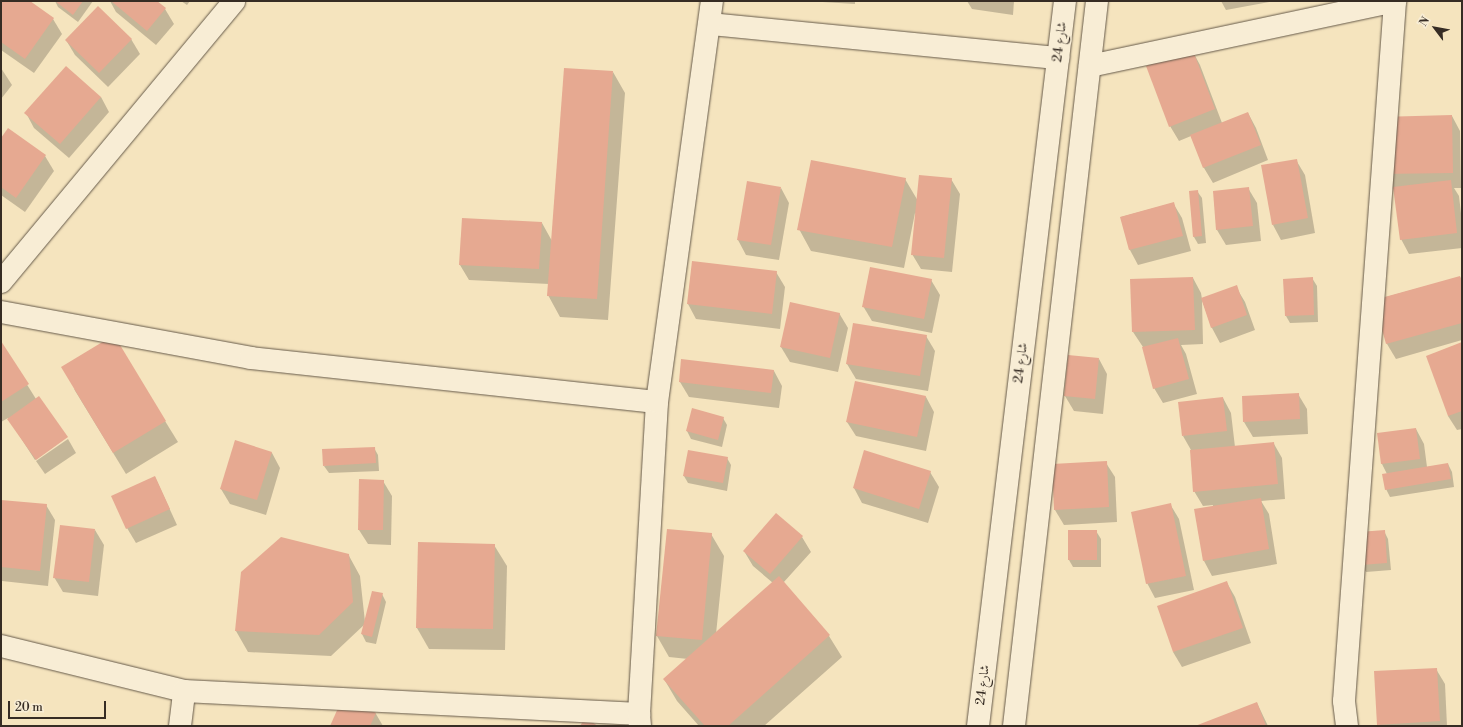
<!DOCTYPE html>
<meta charset="utf-8">
<style>
body{margin:0}
#map{position:relative;width:1463px;height:727px;overflow:hidden;background:#f5e4be;font-family:"Libre Bodoni",Amiri,serif}
div>[style]{position:absolute}
[style*='--x']{left:calc(var(--x)*1px);top:calc(var(--y)*1px);width:calc(var(--w)*1px);rotate:calc(var(--a)*1deg)}
.shadow>*{inset:0;background:#0003}
.building>*{inset:0;background:#e6a991}
.roads{filter:drop-shadow(0 0 1px #665a4a) drop-shadow(0 0 1px #665a4a)}
.minor>*{height:22px;margin:-11px;padding:0 11px;transform-origin:11px;border-radius:11px;background:#f8edd5}
.tertiary>*{height:22px;margin:-11px;padding:0 11px;transform-origin:11px;border-radius:11px;background:#f8edd5}
span{translate:-50% -50%;white-space:nowrap;text-align:center;line-height:1.15;-webkit-text-stroke:3px #f8edd5;paint-order:stroke}
.street-label{font-size:13px;color:#362c24}
.frame{position:absolute;inset:0;border:2px solid #362c24;pointer-events:none}
.north{position:absolute;left:1415px;top:8px;width:40px;height:40px;-webkit-text-stroke:3px #f8edd5;paint-order:stroke;rotate:302deg;font-size:11px;font-weight:700;line-height:16px;text-align:center;color:#362c24}
.north::after{content:'';display:block;margin:auto;width:14px;height:18px;background:#362c24;clip-path:polygon(50% 0,100% 100%,50% 72%,0 100%)}
.scale{position:absolute;left:8px;top:701px;width:98px;height:18px;box-sizing:border-box;border:2px solid #362c24;border-top:0;padding-left:5px;font-size:12px;line-height:14px;white-space:nowrap;color:#362c24;-webkit-text-stroke:3px #f8edd5;paint-order:stroke}
</style>
<div id="map">
<div class="shadow">
<i style="clip-path:polygon(1px 1px,28px 1px,53px 19px,62px 34px,34px 73px,1px 50px)"></i>
<i style="clip-path:polygon(55px 1px,93px 1px,78px 22px,58px 7px)"></i>
<i style="clip-path:polygon(110px 1px,156px 1px,165px 9px,174px 24px,156px 45px,116px 12px)"></i>
<i style="clip-path:polygon(181px 1px,190px 1px,187px 5px)"></i>
<i style="clip-path:polygon(806px 1px,855px 1px,855px 4px)"></i>
<i style="clip-path:polygon(967px 1px,1014px 1px,1013px 15px,972px 9px)"></i>
<i style="clip-path:polygon(1221px 1px,1275px 1px,1226px 10px)"></i>
<i style="clip-path:polygon(131px 39px,140px 54px,108px 87px,75px 55px,66px 40px)"></i>
<i style="clip-path:polygon(1192px 50px,1200px 65px,1222px 123px,1248px 113px,1256px 128px,1268px 160px,1213px 183px,1204px 168px,1191px 136px,1179px 141px,1170px 126px)"></i>
<i style="clip-path:polygon(1px 68px,12px 85px,1px 99px)"></i>
<i style="clip-path:polygon(613px 72px,625px 93px,608px 320px,560px 317px,548px 295px,549px 284px,469px 280px,460px 265px,542px 223px,552px 241px)"></i>
<i style="clip-path:polygon(101px 97px,109px 112px,69px 158px,34px 128px,26px 113px)"></i>
<i style="clip-path:polygon(1452px 116px,1460px 131px,1461px 188px,1454px 188px,1459px 196px,1462px 222px,1462px 248px,1409px 254px,1401px 239px,1395px 188px,1390px 189px,1381px 174px)"></i>
<i style="clip-path:polygon(1px 140px,45px 156px,54px 171px,25px 212px,1px 195px)"></i>
<i style="clip-path:polygon(1296px 160px,1305px 175px,1315px 233px,1281px 240px,1273px 225px)"></i>
<i style="clip-path:polygon(905px 179px,918px 201px,951px 179px,960px 194px,952px 272px,921px 269px,912px 254px,916px 214px,915px 213px,904px 268px,811px 251px,799px 229px)"></i>
<i style="clip-path:polygon(781px 188px,789px 203px,779px 260px,746px 255px,738px 240px)"></i>
<i style="clip-path:polygon(1248px 188px,1257px 203px,1261px 241px,1226px 245px,1217px 230px)"></i>
<i style="clip-path:polygon(1197px 191px,1202px 198px,1206px 243px,1198px 244px,1194px 237px,1190px 192px)"></i>
<i style="clip-path:polygon(1173px 203px,1182px 218px,1191px 251px,1138px 265px,1130px 250px,1121px 217px)"></i>
<i style="clip-path:polygon(776px 272px,785px 287px,780px 329px,696px 319px,688px 304px)"></i>
<i style="clip-path:polygon(1460px 277px,1462px 280px,1462px 340px,1396px 359px,1387px 344px,1375px 300px)"></i>
<i style="clip-path:polygon(1193px 278px,1201px 293px,1202px 299px,1236px 287px,1245px 302px,1255px 330px,1220px 343px,1212px 328px,1202px 300px,1203px 344px,1181px 345px,1186px 354px,1197px 394px,1163px 403px,1154px 388px,1143px 347px,1133px 332px)"></i>
<i style="clip-path:polygon(1312px 278px,1317px 286px,1318px 322px,1290px 323px,1286px 316px)"></i>
<i style="clip-path:polygon(931px 280px,940px 295px,932px 333px,872px 321px,863px 306px)"></i>
<i style="clip-path:polygon(839px 313px,848px 328px,838px 372px,790px 362px,781px 347px)"></i>
<i style="clip-path:polygon(926px 336px,935px 351px,928px 391px,856px 379px,847px 364px)"></i>
<i style="clip-path:polygon(1px 343px,36px 399px,67px 437px,35px 460px,8px 418px,1px 422px)"></i>
<i style="clip-path:polygon(1462px 343px,1462px 429px,1457px 430px,1448px 416px)"></i>
<i style="clip-path:polygon(1099px 359px,1107px 374px,1103px 414px,1074px 411px,1065px 396px)"></i>
<i style="clip-path:polygon(774px 371px,782px 386px,779px 408px,689px 397px,680px 382px)"></i>
<i style="clip-path:polygon(74px 389px,165px 421px,178px 442px,126px 474px)"></i>
<i style="clip-path:polygon(1298px 394px,1307px 409px,1308px 434px,1253px 437px,1244px 422px)"></i>
<i style="clip-path:polygon(926px 397px,934px 412px,926px 451px,856px 436px,847px 422px)"></i>
<i style="clip-path:polygon(1223px 398px,1231px 413px,1235px 447px,1274px 444px,1282px 458px,1285px 499px,1261px 501px,1269px 514px,1277px 564px,1212px 576px,1204px 561px,1213px 505px,1203px 506px,1194px 491px,1191px 450px,1183px 436px)"></i>
<i style="clip-path:polygon(723px 418px,727px 425px,722px 447px,691px 439px,687px 431px)"></i>
<i style="clip-path:polygon(1416px 429px,1424px 444px,1427px 467px,1448px 464px,1452px 472px,1454px 487px,1390px 497px,1386px 489px,1387px 474px,1382px 464px,1378px 434px)"></i>
<i style="clip-path:polygon(68px 439px,76px 453px,45px 474px,36px 461px)"></i>
<i style="clip-path:polygon(236px 442px,272px 453px,280px 468px,266px 515px,230px 504px,221px 489px)"></i>
<i style="clip-path:polygon(374px 448px,378px 455px,379px 471px,329px 473px,324px 466px)"></i>
<i style="clip-path:polygon(727px 458px,731px 465px,727px 491px,688px 483px,684px 476px)"></i>
<i style="clip-path:polygon(1106px 463px,1115px 477px,1117px 522px,1064px 525px,1055px 510px)"></i>
<i style="clip-path:polygon(930px 472px,939px 487px,928px 523px,862px 503px,854px 488px)"></i>
<i style="clip-path:polygon(155px 477px,177px 525px,136px 543px,127px 528px)"></i>
<i style="clip-path:polygon(383px 481px,392px 496px,391px 545px,368px 544px,359px 530px)"></i>
<i style="clip-path:polygon(1px 501px,46px 505px,55px 520px,48px 586px,2px 581px,1px 579px)"></i>
<i style="clip-path:polygon(1170px 504px,1179px 519px,1194px 590px,1155px 598px,1147px 583px)"></i>
<i style="clip-path:polygon(95px 530px,104px 545px,98px 596px,63px 592px,54px 577px)"></i>
<i style="clip-path:polygon(1096px 531px,1101px 539px,1101px 567px,1073px 567px,1069px 560px)"></i>
<i style="clip-path:polygon(1384px 531px,1388px 539px,1391px 570px,1366px 572px,1362px 565px)"></i>
<i style="clip-path:polygon(711px 534px,724px 556px,716px 634px,773px 583px,753px 566px,744px 551px,802px 537px,811px 552px,783px 583px,829px 636px,842px 657px,764px 726px,699px 726px,677px 701px,664px 679px,688px 659px,669px 657px,657px 636px)"></i>
<i style="clip-path:polygon(494px 545px,507px 566px,505px 650px,429px 649px,417px 628px)"></i>
<i style="clip-path:polygon(348px 554px,360px 576px,365px 622px,382px 594px,386px 602px,376px 644px,366px 642px,362px 634px,365px 624px,331px 656px,248px 652px,236px 631px)"></i>
<i style="clip-path:polygon(1227px 583px,1235px 597px,1251px 643px,1182px 667px,1173px 652px)"></i>
<i style="clip-path:polygon(1436px 669px,1445px 684px,1447px 726px,1378px 726px)"></i>
<i style="clip-path:polygon(343px 699px,376px 714px,383px 726px,331px 726px)"></i>
<i style="clip-path:polygon(1257px 703px,1268px 726px,1197px 726px)"></i>
</div>
<div class="building">
<i style="clip-path:polygon(1px 1px,30px 1px,54px 18px,25px 59px,1px 42px)"></i>
<i style="clip-path:polygon(55px 1px,83px 1px,73px 15px)"></i>
<i style="clip-path:polygon(111px 1px,157px 1px,166px 8px,147px 31px)"></i>
<i style="clip-path:polygon(98px 6px,132px 39px,99px 73px,65px 40px)"></i>
<i style="clip-path:polygon(1192px 48px,1215px 109px,1169px 127px,1146px 66px)"></i>
<i style="clip-path:polygon(66px 66px,101px 97px,60px 144px,24px 113px)"></i>
<i style="clip-path:polygon(564px 68px,613px 71px,597px 299px,547px 296px)"></i>
<i style="clip-path:polygon(1248px 112px,1261px 145px,1203px 168px,1190px 135px)"></i>
<i style="clip-path:polygon(1452px 115px,1453px 173px,1380px 174px,1379px 117px)"></i>
<i style="clip-path:polygon(8px 128px,46px 155px,16px 198px,1px 187px,1px 138px)"></i>
<i style="clip-path:polygon(1297px 159px,1308px 218px,1272px 225px,1261px 165px)"></i>
<i style="clip-path:polygon(811px 160px,906px 178px,892px 247px,797px 230px)"></i>
<i style="clip-path:polygon(919px 175px,952px 178px,944px 258px,911px 255px)"></i>
<i style="clip-path:polygon(1451px 180px,1457px 233px,1400px 240px,1393px 187px)"></i>
<i style="clip-path:polygon(747px 181px,781px 187px,771px 245px,737px 240px)"></i>
<i style="clip-path:polygon(1249px 187px,1253px 226px,1216px 230px,1213px 191px)"></i>
<i style="clip-path:polygon(1198px 190px,1202px 236px,1193px 237px,1189px 191px)"></i>
<i style="clip-path:polygon(1174px 202px,1183px 236px,1129px 250px,1120px 217px)"></i>
<i style="clip-path:polygon(462px 218px,542px 222px,539px 269px,459px 265px)"></i>
<i style="clip-path:polygon(692px 261px,777px 271px,772px 314px,687px 304px)"></i>
<i style="clip-path:polygon(870px 267px,932px 279px,924px 319px,862px 307px)"></i>
<i style="clip-path:polygon(1460px 276px,1462px 282px,1462px 323px,1386px 344px,1374px 300px)"></i>
<i style="clip-path:polygon(1193px 277px,1195px 330px,1132px 332px,1130px 279px)"></i>
<i style="clip-path:polygon(1313px 277px,1314px 315px,1285px 316px,1283px 279px)"></i>
<i style="clip-path:polygon(1237px 285px,1247px 315px,1211px 328px,1201px 298px)"></i>
<i style="clip-path:polygon(790px 302px,840px 313px,830px 358px,780px 347px)"></i>
<i style="clip-path:polygon(853px 323px,927px 335px,920px 376px,846px 364px)"></i>
<i style="clip-path:polygon(114px 335px,166px 421px,113px 453px,61px 367px)"></i>
<i style="clip-path:polygon(1178px 338px,1189px 379px,1153px 389px,1142px 347px)"></i>
<i style="clip-path:polygon(1px 341px,29px 384px,1px 402px)"></i>
<i style="clip-path:polygon(1462px 342px,1462px 411px,1448px 416px,1426px 356px)"></i>
<i style="clip-path:polygon(1068px 355px,1099px 358px,1095px 399px,1064px 396px)"></i>
<i style="clip-path:polygon(681px 359px,774px 370px,771px 393px,679px 382px)"></i>
<i style="clip-path:polygon(855px 381px,926px 396px,917px 437px,846px 422px)"></i>
<i style="clip-path:polygon(1299px 393px,1300px 419px,1243px 422px,1242px 396px)"></i>
<i style="clip-path:polygon(39px 396px,68px 437px,36px 460px,7px 419px)"></i>
<i style="clip-path:polygon(1223px 397px,1227px 431px,1182px 436px,1178px 402px)"></i>
<i style="clip-path:polygon(692px 408px,724px 417px,718px 440px,686px 431px)"></i>
<i style="clip-path:polygon(1416px 428px,1420px 459px,1381px 464px,1377px 433px)"></i>
<i style="clip-path:polygon(235px 440px,272px 452px,257px 500px,220px 489px)"></i>
<i style="clip-path:polygon(1274px 442px,1278px 484px,1193px 492px,1190px 450px)"></i>
<i style="clip-path:polygon(375px 447px,376px 463px,323px 466px,322px 449px)"></i>
<i style="clip-path:polygon(688px 450px,728px 457px,723px 483px,683px 476px)"></i>
<i style="clip-path:polygon(864px 450px,931px 471px,919px 509px,853px 488px)"></i>
<i style="clip-path:polygon(1107px 461px,1109px 507px,1054px 510px,1052px 464px)"></i>
<i style="clip-path:polygon(1448px 463px,1451px 479px,1385px 490px,1382px 474px)"></i>
<i style="clip-path:polygon(155px 476px,170px 509px,126px 529px,111px 496px)"></i>
<i style="clip-path:polygon(359px 479px,384px 480px,383px 530px,358px 530px)"></i>
<i style="clip-path:polygon(1261px 498px,1269px 549px,1203px 561px,1194px 509px)"></i>
<i style="clip-path:polygon(1px 500px,47px 504px,40px 571px,1px 567px)"></i>
<i style="clip-path:polygon(1171px 503px,1186px 576px,1146px 584px,1131px 512px)"></i>
<i style="clip-path:polygon(776px 513px,803px 536px,770px 574px,743px 551px)"></i>
<i style="clip-path:polygon(60px 525px,95px 529px,89px 582px,53px 578px)"></i>
<i style="clip-path:polygon(667px 529px,712px 533px,702px 640px,656px 636px)"></i>
<i style="clip-path:polygon(1068px 530px,1097px 530px,1097px 560px,1068px 560px)"></i>
<i style="clip-path:polygon(1385px 530px,1387px 563px,1361px 565px,1359px 532px)"></i>
<i style="clip-path:polygon(281px 537px,349px 554px,353px 602px,319px 635px,235px 631px,241px 572px)"></i>
<i style="clip-path:polygon(418px 542px,495px 544px,493px 629px,416px 628px)"></i>
<i style="clip-path:polygon(779px 576px,830px 635px,728px 726px,705px 726px,663px 679px)"></i>
<i style="clip-path:polygon(1227px 581px,1243px 628px,1173px 652px,1157px 606px)"></i>
<i style="clip-path:polygon(372px 591px,383px 593px,372px 637px,361px 634px)"></i>
<i style="clip-path:polygon(1437px 668px,1440px 721px,1377px 725px,1374px 671px)"></i>
<i style="clip-path:polygon(343px 697px,376px 713px,370px 726px,330px 726px)"></i>
<i style="clip-path:polygon(1257px 702px,1266px 726px,1195px 726px)"></i>
<i style="clip-path:polygon(585px 718px,598px 726px,580px 726px)"></i>
</div>
<div class="roads">
<div class="minor">
<i style="--x:710;--y:24;--w:350;--a:5.6"></i>
<i style="--x:1090;--y:66;--w:312;--a:-12"></i>
<i style="--x:1;--y:282;--w:365;--a:-50.3"></i>
<i style="--x:1;--y:312;--w:254;--a:10.4"></i>
<i style="--x:251;--y:358;--w:408;--a:6.2"></i>
<i style="--x:1;--y:646;--w:188;--a:13.8"></i>
<i style="--x:184;--y:691;--w:456;--a:2.9"></i>
<i style="--x:180;--y:726;--w:35;--a:-83"></i>
<i style="--x:640;--y:726;--w:12;--a:-95"></i>
<i style="--x:639;--y:714;--w:313;--a:-86.7"></i>
<i style="--x:657;--y:402;--w:405;--a:-82.2"></i>
<i style="--x:1347;--y:726;--w:25;--a:-97"></i>
<i style="--x:1344;--y:701;--w:702;--a:-85.83"></i>
</div>
<div class="tertiary">
<i style="--x:978;--y:726;--w:730;--a:-83.16"></i>
<i style="--x:1014;--y:726;--w:730;--a:-83.47"></i>
</div>
</div>
<div class="street-label">
<span style="left:1060px;top:42px;rotate:-83deg">شارع 24</span>
<span style="left:1021px;top:363px;rotate:-83deg">شارع 24</span>
<span style="left:983px;top:685px;rotate:-83deg">شارع 24</span>
</div>
<div class="frame"></div>
<div class="north">N</div>
<div class="scale">20 m</div>
</div>
